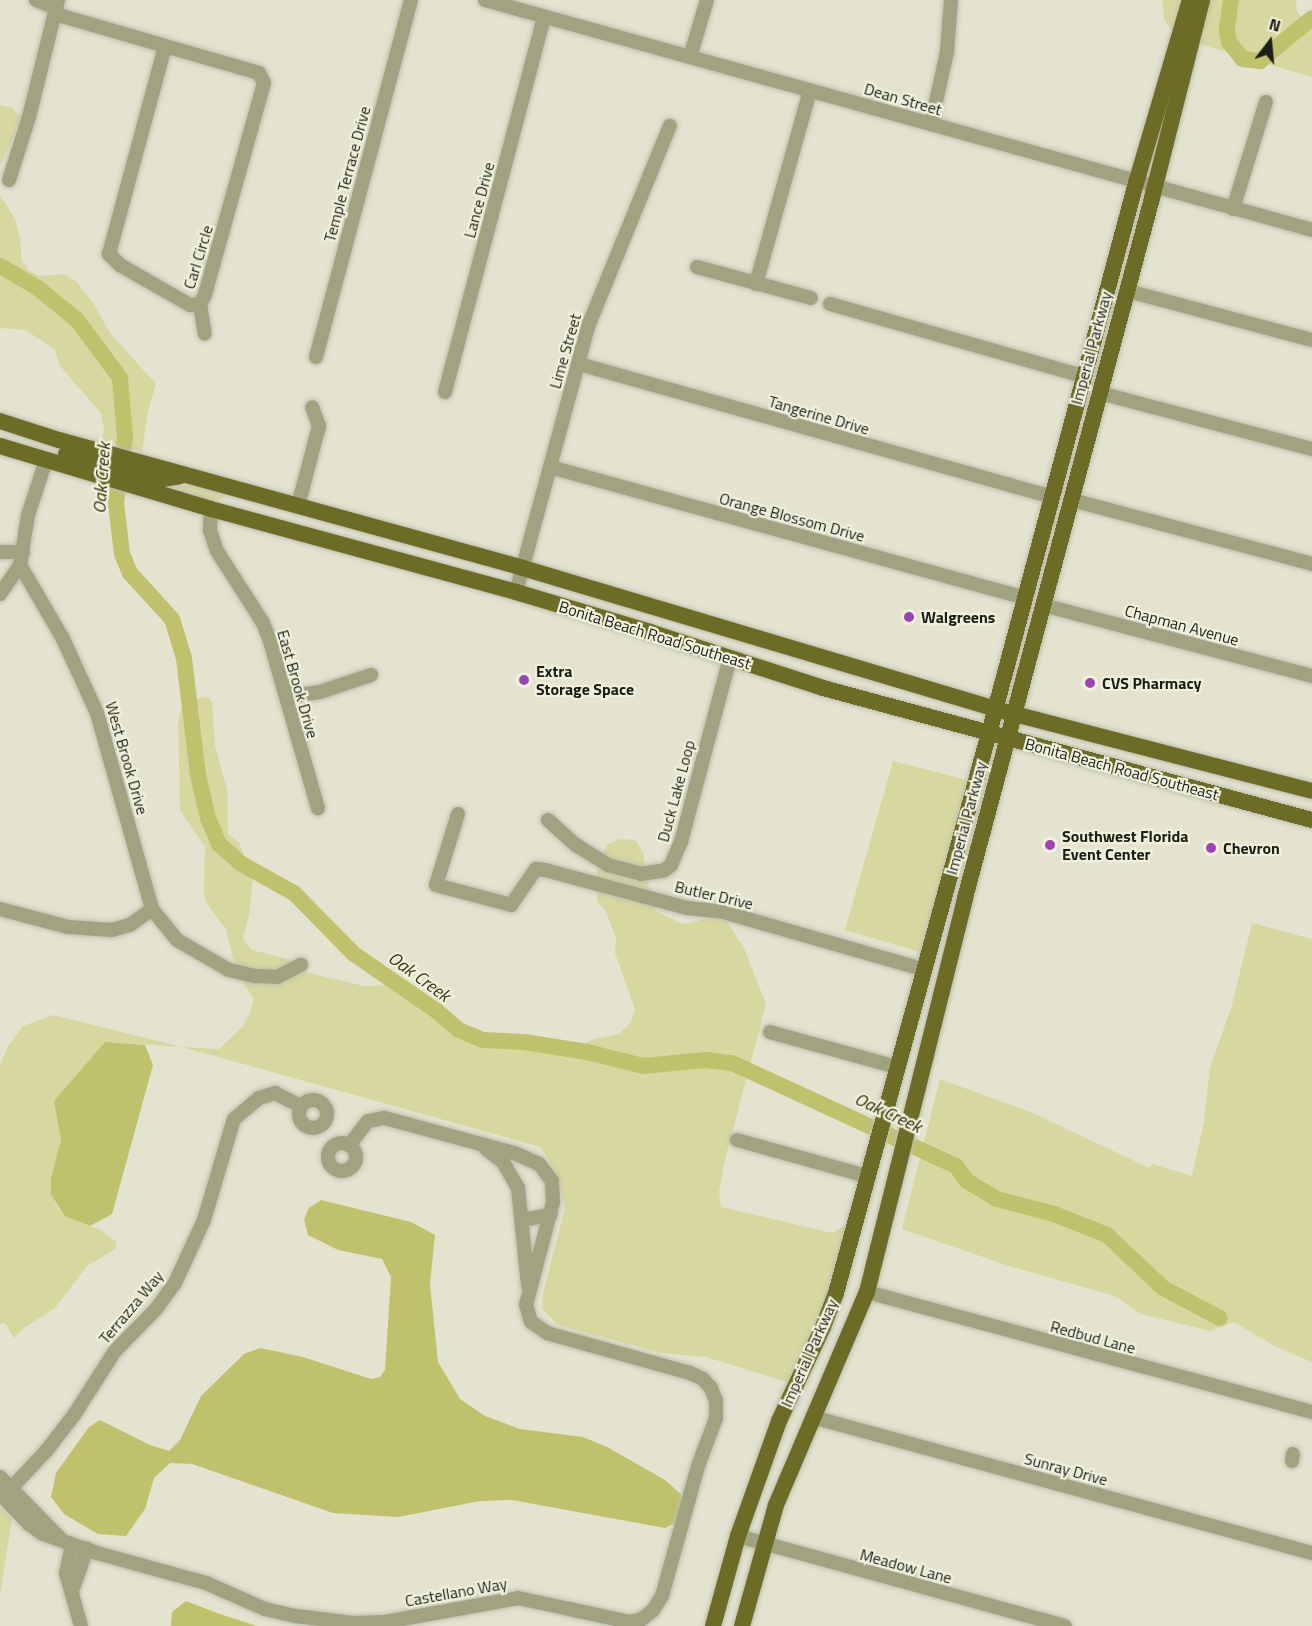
<!DOCTYPE html>
<style>
body{margin:0}
#map{position:relative;width:1312px;height:1626px;overflow:hidden;background:#e3e3d0;font-family:"Titillium Web",sans-serif}
div>[style]{position:absolute}
[style*='--x']{left:calc(var(--x)*1px);top:calc(var(--y)*1px);width:calc(var(--w)*1px);rotate:calc(var(--a)*1deg)}
.green>*{inset:0;background:#d7d89f}
.water>*{inset:0;background:#c0c16c}
.river>*{height:16px;margin:-8px;padding:0 8px;transform-origin:8px;border-radius:8px;background:#c0c16c}
.roads{filter:drop-shadow(0 0 2px #bfbfaf) drop-shadow(0 0 2px #bfbfaf)}
.minor>*{height:14px;margin:-7px;padding:0 7px;transform-origin:7px;border-radius:7px;background:#a1a27f}
.minor>.ring{margin:-7px;padding:0;box-sizing:content-box;background:none;border:14px solid #a1a27f;border-radius:50%}
.major>*{height:16px;margin:-8px;padding:0 8px;transform-origin:8px;border-radius:8px;background:#6c6c26}
.dots>*{width:16px;height:16px;translate:-50% -50%;box-sizing:border-box;border:3px solid #f0f1dd;border-radius:50%}
span{translate:-50% -50%;white-space:nowrap;text-align:center;line-height:1.15;-webkit-text-stroke:4.5px #f0f1dd;paint-order:stroke}
.street-label{font-size:16px;color:#1d1d16}
.poi-label{font-size:16px;color:#1d1d16;font-weight:700}
.left{translate:0 -50%;text-align:left}
.water-label{font-size:18px;color:#34340e;font-style:italic}
.north{position:absolute;left:1240px;top:12px;width:60px;height:60px;-webkit-text-stroke:4px #f0f1dd;paint-order:stroke;rotate:16deg;font-size:16px;font-weight:700;line-height:24px;text-align:center;color:#1d1d16}
.north::after{content:'';display:block;margin:auto;width:21px;height:27px;background:#1d1d16;clip-path:polygon(50% 0,100% 100%,50% 72%,0 100%)}
</style>
<div id="map">
<div class="green">
<i style="clip-path:polygon(1162px 0,1185px 0,1175px 35px,1164px 19px)"></i>
<i style="clip-path:polygon(1207px 0,1296px 0,1297px 12px,1312px 28px,1312px 77px,1196px 43px)"></i>
<i style="clip-path:polygon(0 105px,11px 107px,22px 118px,0 166px)"></i>
<i style="clip-path:polygon(0 195px,15px 219px,21px 243px,21px 258px,28px 270px,39px 276px,63px 274px,76px 281px,93px 303px,111px 334px,156px 384px,148px 411px,142px 452px,102px 440px,104px 430px,101px 413px,60px 366px,55px 350px,26px 330px,0 328px)"></i>
<i style="clip-path:polygon(187px 485px,227px 496px,214px 501px,168px 488px)"></i>
<i style="clip-path:polygon(208px 697px,212px 702px,215px 746px,227px 789px,228px 834px,239px 842px,247px 865px,254px 870px,249px 916px,243px 939px,252px 950px,295px 961px,308px 973px,364px 986px,393px 985px,407px 989px,467px 1029px,502px 1039px,564px 1051px,579px 1049px,591px 1040px,619px 1034px,631px 1022px,635px 1009px,615px 953px,616px 938px,606px 912px,597px 901px,597px 871px,607px 844px,620px 839px,635px 840px,643px 852px,651px 898px,656px 911px,682px 924px,713px 918px,727px 922px,744px 948px,766px 1004px,724px 1164px,719px 1192px,721px 1207px,832px 1233px,846px 1225px,835px 1274px,812px 1332px,787px 1382px,706px 1357px,662px 1353px,558px 1325px,542px 1309px,543px 1294px,565px 1209px,558px 1177px,541px 1147px,182px 1047px,106px 1042px,54px 1101px,61px 1140px,51px 1178px,51px 1195px,59px 1209px,83px 1224px,99px 1229px,117px 1242px,115px 1249px,87px 1266px,55px 1308px,24px 1328px,14px 1338px,5px 1323px,0 1324px,0 1065px,8px 1046px,23px 1026px,53px 1015px,182px 1047px,219px 1049px,243px 1026px,250px 1013px,254px 999px,237px 974px,226px 929px,209px 907px,204px 894px,205px 847px,180px 810px,178px 721px,182px 708px,193px 699px)"></i>
<i style="clip-path:polygon(893px 761px,971px 781px,924px 953px,845px 930px)"></i>
<i style="clip-path:polygon(1252px 923px,1312px 939px,1312px 1362px,1276px 1347px,1234px 1322px,1210px 1331px,1141px 1314px,1115px 1296px,1009px 1266px,902px 1229px,940px 1079px,1033px 1113px,1149px 1168px,1152px 1164px,1192px 1176px,1204px 1121px,1210px 1068px,1232px 1005px)"></i>
<i style="clip-path:polygon(0 1508px,12px 1519px,0 1595px)"></i>
</div>
<div class="water">
<i style="clip-path:polygon(105px 1042px,145px 1045px,153px 1065px,112px 1214px,90px 1226px,65px 1216px,51px 1195px,51px 1178px,61px 1140px,54px 1101px)"></i>
<i style="clip-path:polygon(321px 1200px,411px 1222px,435px 1235px,430px 1284px,438px 1362px,460px 1399px,485px 1416px,520px 1429px,583px 1437px,607px 1447px,665px 1480px,685px 1498px,681px 1520px,665px 1528px,512px 1500px,480px 1501px,398px 1517px,333px 1513px,192px 1464px,170px 1463px,154px 1478px,145px 1509px,126px 1536px,98px 1534px,64px 1514px,51px 1497px,56px 1473px,89px 1427px,100px 1420px,150px 1445px,169px 1451px,180px 1440px,201px 1396px,244px 1354px,260px 1348px,303px 1357px,371px 1379px,380px 1377px,385px 1370px,391px 1277px,382px 1259px,338px 1250px,308px 1235px,304px 1219px,309px 1208px)"></i>
<i style="clip-path:polygon(186px 1601px,217px 1613px,257px 1626px,171px 1626px,172px 1612px)"></i>
</div>
<div class="river">
<i style="--x:1231;--y:0;--w:30;--a:98"></i>
<i style="--x:1227;--y:30;--w:12;--a:81"></i>
<i style="--x:1229;--y:42;--w:22;--a:51"></i>
<i style="--x:1243;--y:59;--w:17;--a:7"></i>
<i style="--x:1260;--y:61;--w:67;--a:-39.6"></i>
<i style="--x:0;--y:266;--w:44;--a:30.1"></i>
<i style="--x:38;--y:288;--w:50;--a:39.4"></i>
<i style="--x:77;--y:320;--w:72;--a:53.4"></i>
<i style="--x:120;--y:378;--w:59;--a:85.2"></i>
<i style="--x:125;--y:437;--w:67;--a:97.8"></i>
<i style="--x:116;--y:503;--w:51;--a:83.3"></i>
<i style="--x:122;--y:554;--w:21;--a:67"></i>
<i style="--x:130;--y:573;--w:62;--a:47.6"></i>
<i style="--x:172;--y:619;--w:41;--a:72.9"></i>
<i style="--x:184;--y:658;--w:118;--a:83.2"></i>
<i style="--x:198;--y:775;--w:44;--a:76.9"></i>
<i style="--x:208;--y:818;--w:28;--a:67"></i>
<i style="--x:219;--y:844;--w:28;--a:42"></i>
<i style="--x:240;--y:863;--w:62;--a:29.1"></i>
<i style="--x:294;--y:893;--w:86;--a:45.5"></i>
<i style="--x:354;--y:954;--w:102;--a:34.6"></i>
<i style="--x:438;--y:1012;--w:28;--a:41"></i>
<i style="--x:459;--y:1030;--w:26;--a:23"></i>
<i style="--x:483;--y:1040;--w:41;--a:2.8"></i>
<i style="--x:524;--y:1042;--w:64;--a:9"></i>
<i style="--x:587;--y:1052;--w:58;--a:14"></i>
<i style="--x:643;--y:1066;--w:63;--a:-5.4"></i>
<i style="--x:706;--y:1060;--w:26;--a:7"></i>
<i style="--x:732;--y:1063;--w:247;--a:24.7"></i>
<i style="--x:956;--y:1166;--w:19;--a:54"></i>
<i style="--x:967;--y:1181;--w:35;--a:31"></i>
<i style="--x:997;--y:1199;--w:59;--a:14.7"></i>
<i style="--x:1054;--y:1214;--w:57;--a:21.6"></i>
<i style="--x:1107;--y:1235;--w:77;--a:43.4"></i>
<i style="--x:1163;--y:1288;--w:64;--a:27.8"></i>
</div>
<div class="roads">
<div class="minor">
<i style="--x:36;--y:0;--w:22;--a:22"></i>
<i style="--x:485;--y:0;--w:858;--a:15.54"></i>
<i style="--x:55;--y:14;--w:115;--a:16.2"></i>
<i style="--x:165;--y:46;--w:98;--a:16"></i>
<i style="--x:259;--y:73;--w:11;--a:63"></i>
<i style="--x:264;--y:83;--w:220;--a:105.6"></i>
<i style="--x:205;--y:295;--w:10;--a:119"></i>
<i style="--x:200;--y:304;--w:10;--a:174"></i>
<i style="--x:190;--y:305;--w:81;--a:-150.3"></i>
<i style="--x:120;--y:265;--w:16;--a:-135"></i>
<i style="--x:109;--y:254;--w:215;--a:-74.9"></i>
<i style="--x:690;--y:57;--w:59;--a:-73.4"></i>
<i style="--x:931;--y:124;--w:74;--a:-77.5"></i>
<i style="--x:947;--y:52;--w:52;--a:-85.6"></i>
<i style="--x:9;--y:180;--w:66;--a:-72.4"></i>
<i style="--x:29;--y:117;--w:121;--a:-76.1"></i>
<i style="--x:1233;--y:209;--w:112;--a:-72.9"></i>
<i style="--x:697;--y:267;--w:118;--a:15.2"></i>
<i style="--x:756;--y:284;--w:201;--a:-74.4"></i>
<i style="--x:1128;--y:291;--w:190;--a:14.9"></i>
<i style="--x:200;--y:304;--w:30;--a:81"></i>
<i style="--x:830;--y:304;--w:263;--a:15.9"></i>
<i style="--x:316;--y:357;--w:369;--a:-75.1"></i>
<i style="--x:579;--y:364;--w:490;--a:15.7"></i>
<i style="--x:445;--y:392;--w:388;--a:-75.2"></i>
<i style="--x:1100;--y:393;--w:219;--a:14.8"></i>
<i style="--x:46;--y:460;--w:58;--a:108.1"></i>
<i style="--x:28;--y:515;--w:51;--a:99.1"></i>
<i style="--x:20;--y:565;--w:86;--a:59.8"></i>
<i style="--x:63;--y:639;--w:81;--a:65.3"></i>
<i style="--x:97;--y:713;--w:204;--a:74.3"></i>
<i style="--x:152;--y:909;--w:40;--a:51"></i>
<i style="--x:177;--y:940;--w:60;--a:30"></i>
<i style="--x:229;--y:970;--w:26;--a:13"></i>
<i style="--x:254;--y:976;--w:23;--a:2"></i>
<i style="--x:277;--y:977;--w:27;--a:-27"></i>
<i style="--x:550;--y:467;--w:493;--a:15.4"></i>
<i style="--x:1072;--y:500;--w:248;--a:14.9"></i>
<i style="--x:298;--y:506;--w:83;--a:-75.3"></i>
<i style="--x:319;--y:426;--w:20;--a:-110"></i>
<i style="--x:211;--y:509;--w:21;--a:93"></i>
<i style="--x:210;--y:530;--w:22;--a:72"></i>
<i style="--x:217;--y:551;--w:85;--a:57.4"></i>
<i style="--x:263;--y:623;--w:19;--a:69"></i>
<i style="--x:270;--y:641;--w:174;--a:74"></i>
<i style="--x:0;--y:552;--w:23;--a:0"></i>
<i style="--x:516;--y:592;--w:278;--a:-74.8"></i>
<i style="--x:589;--y:324;--w:214;--a:-67.8"></i>
<i style="--x:0;--y:594;--w:35;--a:-55"></i>
<i style="--x:1043;--y:605;--w:278;--a:14.8"></i>
<i style="--x:284;--y:689;--w:16;--a:22"></i>
<i style="--x:299;--y:695;--w:21;--a:-8"></i>
<i style="--x:320;--y:692;--w:54;--a:-18.4"></i>
<i style="--x:458;--y:814;--w:74;--a:107.2"></i>
<i style="--x:436;--y:885;--w:78;--a:14.9"></i>
<i style="--x:511;--y:905;--w:44;--a:-55.2"></i>
<i style="--x:536;--y:869;--w:9;--a:6"></i>
<i style="--x:545;--y:870;--w:147;--a:15"></i>
<i style="--x:687;--y:908;--w:36;--a:6"></i>
<i style="--x:723;--y:912;--w:210;--a:16"></i>
<i style="--x:548;--y:820;--w:38;--a:42"></i>
<i style="--x:576;--y:845;--w:38;--a:32"></i>
<i style="--x:608;--y:865;--w:34;--a:15"></i>
<i style="--x:641;--y:874;--w:24;--a:-9"></i>
<i style="--x:665;--y:870;--w:8;--a:-40"></i>
<i style="--x:671;--y:865;--w:25;--a:-67"></i>
<i style="--x:681;--y:842;--w:190;--a:-75.1"></i>
<i style="--x:0;--y:909;--w:70;--a:14.8"></i>
<i style="--x:68;--y:927;--w:44;--a:3.9"></i>
<i style="--x:112;--y:930;--w:19;--a:-16"></i>
<i style="--x:130;--y:925;--w:27;--a:-36"></i>
<i style="--x:770;--y:1032;--w:132;--a:15.4"></i>
<i class="ring" style="left:299px;top:1100px;width:14px;height:14px"></i>
<i style="--x:737;--y:1140;--w:135;--a:15.5"></i>
<i class="ring" style="left:328px;top:1143px;width:14px;height:14px"></i>
<i style="--x:486;--y:1149;--w:21;--a:37"></i>
<i style="--x:503;--y:1162;--w:30;--a:60"></i>
<i style="--x:518;--y:1188;--w:98;--a:84.1"></i>
<i style="--x:522;--y:1220;--w:29;--a:-10"></i>
<i style="--x:867;--y:1292;--w:461;--a:15.1"></i>
<i style="--x:812;--y:1417;--w:518;--a:15.22"></i>
<i style="--x:1292;--y:1461;--w:7;--a:-82"></i>
<i style="--x:0;--y:1477;--w:87;--a:45.5"></i>
<i style="--x:0;--y:1494;--w:42;--a:46"></i>
<i style="--x:29;--y:1524;--w:17;--a:36"></i>
<i style="--x:43;--y:1534;--w:57;--a:19.4"></i>
<i style="--x:97;--y:1553;--w:113;--a:15.4"></i>
<i style="--x:206;--y:1583;--w:64;--a:23.8"></i>
<i style="--x:265;--y:1609;--w:32;--a:13"></i>
<i style="--x:296;--y:1616;--w:57;--a:7"></i>
<i style="--x:353;--y:1623;--w:32;--a:-2"></i>
<i style="--x:385;--y:1622;--w:135;--a:-10.2"></i>
<i style="--x:518;--y:1598;--w:115;--a:12.1"></i>
<i style="--x:630;--y:1622;--w:12;--a:-14"></i>
<i style="--x:642;--y:1619;--w:14;--a:-39"></i>
<i style="--x:653;--y:1610;--w:17;--a:-57"></i>
<i style="--x:662;--y:1596;--w:135;--a:-74.5"></i>
<i style="--x:698;--y:1466;--w:51;--a:-69.4"></i>
<i style="--x:716;--y:1418;--w:17;--a:-90"></i>
<i style="--x:716;--y:1401;--w:14;--a:-111"></i>
<i style="--x:711;--y:1388;--w:12;--a:-132"></i>
<i style="--x:703;--y:1379;--w:14;--a:-155"></i>
<i style="--x:690;--y:1373;--w:148;--a:-164.4"></i>
<i style="--x:547;--y:1333;--w:19;--a:-145"></i>
<i style="--x:531;--y:1322;--w:18;--a:-106"></i>
<i style="--x:526;--y:1305;--w:106;--a:-75.3"></i>
<i style="--x:553;--y:1202;--w:21;--a:-93"></i>
<i style="--x:552;--y:1181;--w:21;--a:-127"></i>
<i style="--x:539;--y:1164;--w:27;--a:-156"></i>
<i style="--x:514;--y:1153;--w:135;--a:-164.9"></i>
<i style="--x:384;--y:1118;--w:16;--a:169"></i>
<i style="--x:368;--y:1121;--w:31;--a:128"></i>
<i style="--x:3;--y:1497;--w:64;--a:-46.9"></i>
<i style="--x:47;--y:1450;--w:44;--a:-52.4"></i>
<i style="--x:74;--y:1415;--w:76;--a:-57.4"></i>
<i style="--x:115;--y:1351;--w:59;--a:-45.7"></i>
<i style="--x:156;--y:1309;--w:32;--a:-54"></i>
<i style="--x:175;--y:1283;--w:69;--a:-65.3"></i>
<i style="--x:204;--y:1220;--w:105;--a:-73.5"></i>
<i style="--x:234;--y:1119;--w:33;--a:-40"></i>
<i style="--x:259;--y:1098;--w:17;--a:-17"></i>
<i style="--x:275;--y:1093;--w:29;--a:27"></i>
<i style="--x:738;--y:1536;--w:339;--a:15.4"></i>
<i style="--x:72;--y:1545;--w:29;--a:102"></i>
<i style="--x:66;--y:1573;--w:55;--a:74.2"></i>
<i style="--x:72;--y:1591;--w:45;--a:-70.3"></i>
</div>
<div class="major">
<i style="--x:0;--y:421;--w:62;--a:17.9"></i>
<i style="--x:59;--y:440;--w:481;--a:15.4"></i>
<i style="--x:523;--y:568;--w:493;--a:16.6"></i>
<i style="--x:995;--y:709;--w:327;--a:14.5"></i>
<i style="--x:0;--y:446;--w:220;--a:16.6"></i>
<i style="--x:211;--y:509;--w:316;--a:15.2"></i>
<i style="--x:516;--y:592;--w:140;--a:16.6"></i>
<i style="--x:650;--y:632;--w:182;--a:17.9"></i>
<i style="--x:823;--y:688;--w:507;--a:15.11"></i>
<i style="--x:66;--y:454;--w:94;--a:16.1"></i>
<i style="--x:156;--y:480;--w:24;--a:-9"></i>
<i style="--x:713;--y:1626;--w:93;--a:-74.5"></i>
<i style="--x:738;--y:1536;--w:122;--a:-70.4"></i>
<i style="--x:779;--y:1421;--w:104;--a:-64.9"></i>
<i style="--x:823;--y:1327;--w:36;--a:-69"></i>
<i style="--x:836;--y:1293;--w:581;--a:-74.72"></i>
<i style="--x:989;--y:733;--w:569;--a:-75.04"></i>
<i style="--x:1136;--y:183;--w:191;--a:-73.6"></i>
<i style="--x:742;--y:1626;--w:126;--a:-74.3"></i>
<i style="--x:776;--y:1505;--w:232;--a:-66.9"></i>
<i style="--x:867;--y:1292;--w:406;--a:-76"></i>
<i style="--x:965;--y:898;--w:725;--a:-75.04"></i>
<i style="--x:1152;--y:198;--w:204;--a:-75.8"></i>
</div>
</div>
<div class="dots">
<i style="left:909px;top:617px;background:#9c45b2"></i>
<i style="left:524px;top:680px;background:#9c45b2"></i>
<i style="left:1090px;top:683px;background:#9c45b2"></i>
<i style="left:1050px;top:845px;background:#9c45b2"></i>
<i style="left:1211px;top:848px;background:#9c45b2"></i>
</div>
<div class="street-label">
<span style="left:903px;top:99px;rotate:16deg">Dean Street</span>
<span style="left:347px;top:174px;rotate:-75deg">Temple Terrace Drive</span>
<span style="left:479px;top:200px;rotate:-75deg">Lance Drive</span>
<span style="left:198px;top:257px;rotate:-73deg">Carl Circle</span>
<span style="left:1091px;top:348px;rotate:-75deg">Imperial Parkway</span>
<span style="left:565px;top:351px;rotate:-74deg">Lime Street</span>
<span style="left:819px;top:415px;rotate:16deg">Tangerine Drive</span>
<span style="left:792px;top:517px;rotate:15deg">Orange Blossom Drive</span>
<span style="left:1182px;top:625px;rotate:15deg">Chapman Avenue</span>
<span style="left:655px;top:635px;rotate:17deg">Bonita Beach Road Southeast</span>
<span style="left:298px;top:684px;rotate:74deg">East Brook Drive</span>
<span style="left:127px;top:758px;rotate:74deg">West Brook Drive</span>
<span style="left:1122px;top:769px;rotate:15deg">Bonita Beach Road Southeast</span>
<span style="left:676px;top:791px;rotate:-75deg">Duck Lake Loop</span>
<span style="left:966px;top:818px;rotate:-75deg">Imperial Parkway</span>
<span style="left:714px;top:895px;rotate:13deg">Butler Drive</span>
<span style="left:131px;top:1307px;rotate:-50deg">Terrazza Way</span>
<span style="left:1093px;top:1337px;rotate:15deg">Redbud Lane</span>
<span style="left:809px;top:1353px;rotate:-66deg">Imperial Parkway</span>
<span style="left:1066px;top:1469px;rotate:15deg">Sunray Drive</span>
<span style="left:906px;top:1566px;rotate:15deg">Meadow Lane</span>
<span style="left:456px;top:1592px;rotate:-10deg">Castellano Way</span>
</div>
<div class="poi-label">
<span class="left" style="left:921px;top:617px">Walgreens</span>
<span class="left" style="left:536px;top:680px">Extra<br>Storage Space</span>
<span class="left" style="left:1102px;top:683px">CVS Pharmacy</span>
<span class="left" style="left:1062px;top:845px">Southwest Florida<br>Event Center</span>
<span class="left" style="left:1223px;top:848px">Chevron</span>
</div>
<div class="water-label">
<span style="left:102px;top:478px;rotate:-86deg">Oak Creek</span>
<span style="left:419px;top:977px;rotate:36deg">Oak Creek</span>
<span style="left:888px;top:1113px;rotate:25deg">Oak Creek</span>
</div>
<div class="north">N</div>
</div>
